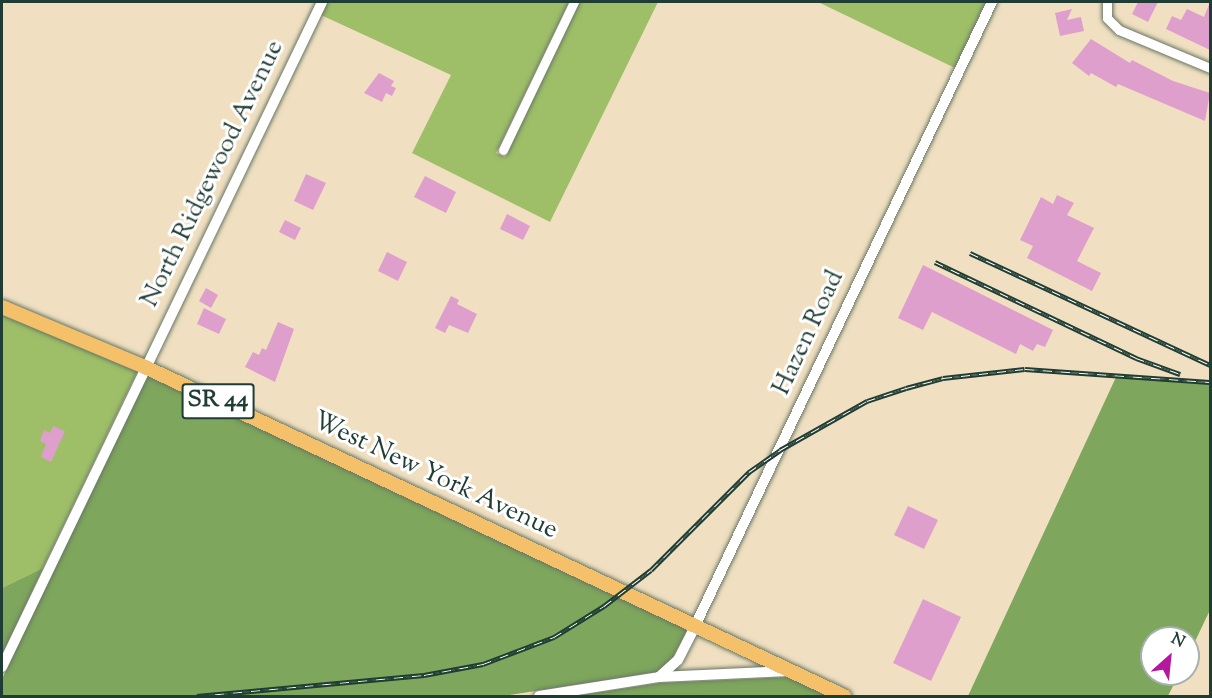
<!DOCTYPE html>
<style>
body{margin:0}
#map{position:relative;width:1212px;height:698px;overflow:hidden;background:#f0e0c1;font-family:"Sorts Mill Goudy",serif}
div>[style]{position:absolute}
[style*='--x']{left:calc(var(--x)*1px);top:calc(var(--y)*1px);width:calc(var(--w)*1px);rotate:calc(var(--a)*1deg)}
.green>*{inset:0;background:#9ebf68}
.forest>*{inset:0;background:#7ea65c}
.building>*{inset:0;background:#de9fcd}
.roads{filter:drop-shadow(0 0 2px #687665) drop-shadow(0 0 2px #687665)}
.minor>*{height:9px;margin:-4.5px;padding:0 4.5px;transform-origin:4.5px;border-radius:4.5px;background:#fff}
.tertiary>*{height:10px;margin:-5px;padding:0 5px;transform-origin:5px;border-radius:5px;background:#fff}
.primary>*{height:14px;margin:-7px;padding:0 7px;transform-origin:7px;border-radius:7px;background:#f4c16a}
.rail>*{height:5px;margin-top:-2.5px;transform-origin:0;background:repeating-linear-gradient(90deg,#fff 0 9px,#1f3d34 0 18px);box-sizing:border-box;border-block:2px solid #1f3d34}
span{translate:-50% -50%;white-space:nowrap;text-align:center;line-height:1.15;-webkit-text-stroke:6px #fff;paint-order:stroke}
.shield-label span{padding:2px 4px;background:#fff;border:2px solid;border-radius:4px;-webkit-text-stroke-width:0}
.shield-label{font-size:24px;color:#1f3d34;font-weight:700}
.street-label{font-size:26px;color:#1f3d34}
.frame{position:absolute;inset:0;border:3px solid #1f3d34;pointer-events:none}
.north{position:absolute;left:1140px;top:626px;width:60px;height:60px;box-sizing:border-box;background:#fff;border:2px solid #a5b1ae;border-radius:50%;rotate:27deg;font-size:16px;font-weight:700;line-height:24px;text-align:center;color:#1f3d34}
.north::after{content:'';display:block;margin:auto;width:21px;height:27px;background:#b5179e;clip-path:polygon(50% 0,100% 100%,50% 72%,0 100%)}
</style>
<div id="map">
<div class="green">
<i style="clip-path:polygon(328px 2px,569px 2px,496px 153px,505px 157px,580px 2px,658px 2px,550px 222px,412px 153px,451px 75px,321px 15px)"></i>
<i style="clip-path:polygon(818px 2px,986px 2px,955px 68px)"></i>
<i style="clip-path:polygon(2px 315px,138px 370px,43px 568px,2px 588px)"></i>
</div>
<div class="forest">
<i style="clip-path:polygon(147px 374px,688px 629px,673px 657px,657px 672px,504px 696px,2px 696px,2px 679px)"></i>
<i style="clip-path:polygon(1117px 375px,1210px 384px,1210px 610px,1188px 656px,1188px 638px,1152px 638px,1152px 674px,1179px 674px,1168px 696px,968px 696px)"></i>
<i style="clip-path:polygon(43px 568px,2px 655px,2px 588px)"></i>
<i style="clip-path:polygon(788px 677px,830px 696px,575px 696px,660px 683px)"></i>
</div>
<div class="building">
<i style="clip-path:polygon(1138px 2px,1158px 2px,1148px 22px,1132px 14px)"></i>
<i style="clip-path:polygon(1210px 2px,1210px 50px,1166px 29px,1172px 16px,1181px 20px,1187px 9px,1204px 17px)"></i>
<i style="clip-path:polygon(1072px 9px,1067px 20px,1081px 17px,1084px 31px,1060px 36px,1055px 13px)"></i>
<i style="clip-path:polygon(1091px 39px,1130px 63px,1132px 60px,1173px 81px,1210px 93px,1205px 121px,1118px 84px,1116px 87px,1091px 73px,1089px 76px,1072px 63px)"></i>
<i style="clip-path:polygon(379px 73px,394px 81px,391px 86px,396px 88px,392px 96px,386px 93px,382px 102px,364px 93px)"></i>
<i style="clip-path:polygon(306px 174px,326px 183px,313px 210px,294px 201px)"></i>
<i style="clip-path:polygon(425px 176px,456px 192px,446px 213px,414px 197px)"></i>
<i style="clip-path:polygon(1057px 195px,1074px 203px,1067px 215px,1094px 228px,1077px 261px,1101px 273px,1092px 291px,1027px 258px,1033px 246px,1020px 240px,1041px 197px,1053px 204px)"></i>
<i style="clip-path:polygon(507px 214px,530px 226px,523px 240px,500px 229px)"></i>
<i style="clip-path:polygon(285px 220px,301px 228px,295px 240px,279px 232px)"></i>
<i style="clip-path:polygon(387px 252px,407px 262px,398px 281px,378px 271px)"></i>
<i style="clip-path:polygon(923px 265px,1053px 330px,1045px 347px,1037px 344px,1033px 351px,1020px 344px,1016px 354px,932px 312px,923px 330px,898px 318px)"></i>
<i style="clip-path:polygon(206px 288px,218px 295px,211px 308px,199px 301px)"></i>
<i style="clip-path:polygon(451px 296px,459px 300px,457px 304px,477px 314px,468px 333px,449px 325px,445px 333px,435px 328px)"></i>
<i style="clip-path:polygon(204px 308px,226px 319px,219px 334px,197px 324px)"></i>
<i style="clip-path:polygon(278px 322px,294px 329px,275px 382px,245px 367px,253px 352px,259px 355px,262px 348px,266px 350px)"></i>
<i style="clip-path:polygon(53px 426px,65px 431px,51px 462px,41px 457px,46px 444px,40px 441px,44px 430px,50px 433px)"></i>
<i style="clip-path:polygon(908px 506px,938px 520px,924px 549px,894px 535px)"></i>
<i style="clip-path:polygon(923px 599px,961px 617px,931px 681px,893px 663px)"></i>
</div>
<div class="roads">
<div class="minor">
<i style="--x:1107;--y:2;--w:16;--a:90"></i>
<i style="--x:1107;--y:18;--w:17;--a:45"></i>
<i style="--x:1119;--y:30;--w:99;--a:22.7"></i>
<i style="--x:503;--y:150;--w:164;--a:-64.4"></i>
</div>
<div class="tertiary">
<i style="--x:2;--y:667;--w:738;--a:-64.3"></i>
<i style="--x:659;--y:677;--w:25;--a:-42"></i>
<i style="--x:678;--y:660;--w:38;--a:-63"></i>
<i style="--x:695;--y:626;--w:691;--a:-64.55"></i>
<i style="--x:539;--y:696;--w:121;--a:-9"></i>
<i style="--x:659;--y:677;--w:130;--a:-2.6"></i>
</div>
<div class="primary">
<i style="--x:2;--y:307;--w:155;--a:22.8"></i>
<i style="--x:145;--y:367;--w:773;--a:25.21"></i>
</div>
</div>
<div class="rail">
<i style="--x:970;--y:253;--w:265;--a:25"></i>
<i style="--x:935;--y:262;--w:223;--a:25.5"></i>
<i style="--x:1136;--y:358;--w:47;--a:20"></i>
<i style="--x:197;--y:696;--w:228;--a:-5.3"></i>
<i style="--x:424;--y:675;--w:60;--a:-10.6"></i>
<i style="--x:483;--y:664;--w:76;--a:-20.8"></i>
<i style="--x:554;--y:637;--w:59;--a:-31.8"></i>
<i style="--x:604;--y:606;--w:59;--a:-37.5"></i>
<i style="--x:651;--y:570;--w:139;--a:-45"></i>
<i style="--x:749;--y:472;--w:38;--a:-35"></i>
<i style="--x:780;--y:450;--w:100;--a:-29.4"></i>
<i style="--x:867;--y:401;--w:41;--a:-18.4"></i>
<i style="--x:906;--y:388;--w:38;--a:-15"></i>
<i style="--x:943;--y:378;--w:82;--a:-6.3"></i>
<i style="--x:1025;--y:369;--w:185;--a:4"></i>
</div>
<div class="shield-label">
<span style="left:218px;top:401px">SR 44</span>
</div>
<div class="street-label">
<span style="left:213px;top:174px;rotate:-64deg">North Ridgewood Avenue</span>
<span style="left:809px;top:333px;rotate:-65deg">Hazen Road</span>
<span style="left:435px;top:476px;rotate:25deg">West New York Avenue</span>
</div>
<div class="frame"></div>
<div class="north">N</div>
</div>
